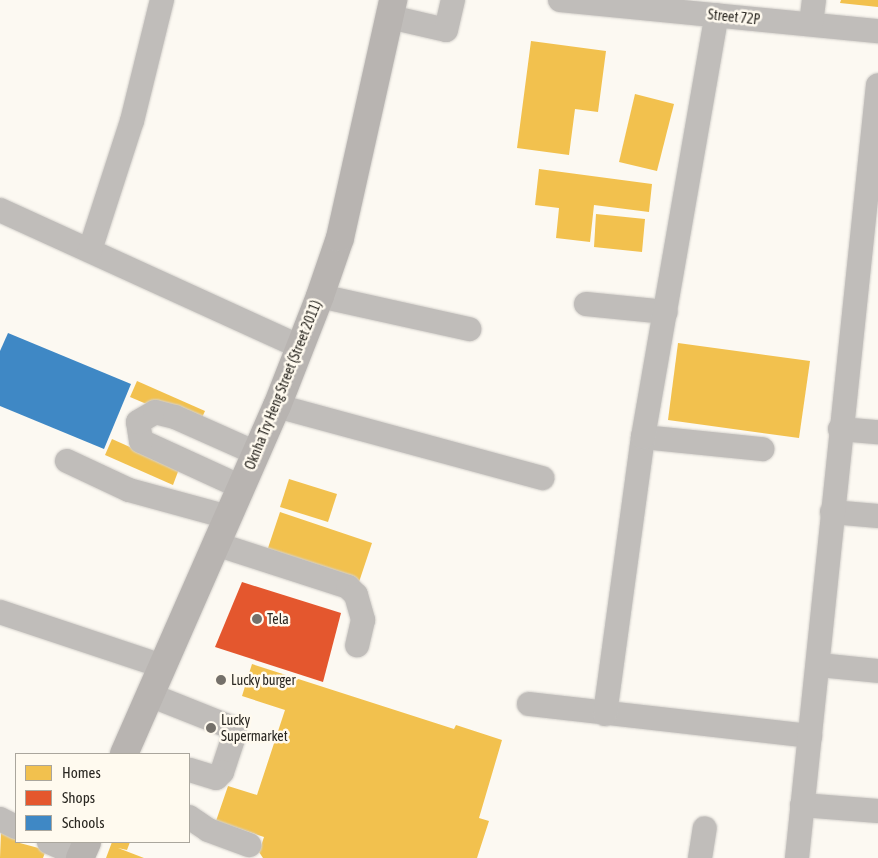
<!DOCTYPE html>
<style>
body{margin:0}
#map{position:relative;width:878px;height:858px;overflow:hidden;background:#fcf9f2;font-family:"Asap Condensed",sans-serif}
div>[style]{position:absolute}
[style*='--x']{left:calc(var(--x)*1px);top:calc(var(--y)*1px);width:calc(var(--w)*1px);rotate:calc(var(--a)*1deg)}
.homes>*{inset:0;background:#f2c14e}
.shops>*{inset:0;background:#e4572e}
.schools>*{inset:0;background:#3f88c5}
.roads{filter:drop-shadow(0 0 1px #d5d2cd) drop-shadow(0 0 1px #d5d2cd)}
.minor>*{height:24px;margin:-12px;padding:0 12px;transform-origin:12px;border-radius:12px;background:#c0bdba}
.major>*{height:28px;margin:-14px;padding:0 14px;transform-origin:14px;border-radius:14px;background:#b8b4b1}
.dots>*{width:14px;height:14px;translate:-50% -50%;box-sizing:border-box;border:2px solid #fffaef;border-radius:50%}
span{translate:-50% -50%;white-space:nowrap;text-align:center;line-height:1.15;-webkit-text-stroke:5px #fffaef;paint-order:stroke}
.street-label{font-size:14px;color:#2a2721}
.poi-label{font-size:14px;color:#2a2721}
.left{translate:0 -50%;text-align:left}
.legend{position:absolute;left:15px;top:753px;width:175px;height:90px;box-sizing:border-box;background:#fffaef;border:1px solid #aaa69d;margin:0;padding:6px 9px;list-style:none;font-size:15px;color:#2a2721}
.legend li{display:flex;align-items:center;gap:10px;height:25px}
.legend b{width:25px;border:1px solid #aaa69d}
</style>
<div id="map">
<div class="homes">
<i style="clip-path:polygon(841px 0,878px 0,878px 7px,840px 3px)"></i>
<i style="clip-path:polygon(531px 41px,606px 51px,598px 112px,575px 109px,569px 155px,517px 148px)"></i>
<i style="clip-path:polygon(635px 94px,674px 104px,657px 171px,619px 162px)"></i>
<i style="clip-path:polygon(539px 169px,652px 184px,649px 212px,594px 205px,590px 242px,556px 238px,559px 208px,535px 205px)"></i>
<i style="clip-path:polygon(596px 214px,645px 219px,642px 252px,594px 247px)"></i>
<i style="clip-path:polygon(678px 343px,810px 361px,799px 438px,668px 420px)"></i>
<i style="clip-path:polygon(137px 381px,205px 411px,198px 426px,130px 397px)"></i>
<i style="clip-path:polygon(112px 439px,179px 469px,173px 485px,105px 455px)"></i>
<i style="clip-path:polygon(289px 479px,337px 494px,328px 522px,280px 507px)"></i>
<i style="clip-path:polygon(280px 512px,372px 543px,359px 582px,267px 551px)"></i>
<i style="clip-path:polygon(252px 664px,454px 729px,456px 725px,502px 740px,479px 818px,489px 821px,477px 858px,263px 858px,259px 852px,264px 837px,216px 821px,228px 786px,257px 795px,285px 710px,242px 696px)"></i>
<i style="clip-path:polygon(1px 832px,16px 838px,16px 842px,46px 850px,43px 858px,0 858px)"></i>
<i style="clip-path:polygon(112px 842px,130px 842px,127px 850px,118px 848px,144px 858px,106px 858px)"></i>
</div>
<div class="shops">
<i style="clip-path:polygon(242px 582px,341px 613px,323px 682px,215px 647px)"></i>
</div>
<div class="schools">
<i style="clip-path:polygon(8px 333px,131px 384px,104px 449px,0 406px,0 351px)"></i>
</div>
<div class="roads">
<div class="minor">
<i style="--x:560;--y:0;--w:320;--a:5.6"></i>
<i style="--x:390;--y:17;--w:57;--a:13.1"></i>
<i style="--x:446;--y:30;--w:31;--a:-77"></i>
<i style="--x:811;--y:24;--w:24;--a:-83"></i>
<i style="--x:0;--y:210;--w:330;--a:24.5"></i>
<i style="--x:90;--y:250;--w:136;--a:-72"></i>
<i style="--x:132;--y:121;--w:125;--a:-76.1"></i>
<i style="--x:320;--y:296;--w:153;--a:12.5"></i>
<i style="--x:586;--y:304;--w:80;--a:5.7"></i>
<i style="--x:277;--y:406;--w:275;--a:15.2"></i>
<i style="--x:840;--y:429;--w:38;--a:5"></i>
<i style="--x:643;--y:437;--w:120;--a:5.8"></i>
<i style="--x:67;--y:461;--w:68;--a:25.1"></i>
<i style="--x:129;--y:490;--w:103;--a:15.3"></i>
<i style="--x:241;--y:487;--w:110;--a:-155.3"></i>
<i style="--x:141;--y:441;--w:19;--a:-99"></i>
<i style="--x:138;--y:422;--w:20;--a:-30"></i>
<i style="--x:155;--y:412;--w:21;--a:14"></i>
<i style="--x:175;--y:417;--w:89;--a:24"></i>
<i style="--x:832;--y:512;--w:46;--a:5"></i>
<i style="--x:216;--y:544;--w:139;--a:18"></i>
<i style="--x:348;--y:587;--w:11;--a:45"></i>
<i style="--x:356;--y:595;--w:26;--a:74"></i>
<i style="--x:363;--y:620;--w:26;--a:103"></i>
<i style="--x:0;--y:612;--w:171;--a:18.4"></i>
<i style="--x:819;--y:665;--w:59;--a:5.8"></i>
<i style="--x:150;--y:695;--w:89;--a:21.7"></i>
<i style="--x:233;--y:728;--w:5;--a:68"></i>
<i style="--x:235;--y:733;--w:41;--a:108.4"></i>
<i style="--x:222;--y:772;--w:8;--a:135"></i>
<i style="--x:216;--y:778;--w:28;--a:-163"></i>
<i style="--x:529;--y:704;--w:283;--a:6.5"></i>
<i style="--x:605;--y:714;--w:280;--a:-82.2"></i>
<i style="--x:643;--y:437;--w:428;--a:-80.1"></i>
<i style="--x:802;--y:805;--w:76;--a:4.5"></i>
<i style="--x:189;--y:817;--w:23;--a:34"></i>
<i style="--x:208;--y:830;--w:44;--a:20.1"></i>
<i style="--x:0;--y:819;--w:18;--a:27"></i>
<i style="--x:49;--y:842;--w:34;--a:24"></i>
<i style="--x:700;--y:858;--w:30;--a:-81"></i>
<i style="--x:797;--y:858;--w:777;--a:-84.02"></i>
</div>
<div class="major">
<i style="--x:124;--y:754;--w:380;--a:-66.3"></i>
<i style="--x:277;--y:406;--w:118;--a:-68.6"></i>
<i style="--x:320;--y:296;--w:61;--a:-71"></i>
<i style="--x:340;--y:238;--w:244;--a:-77.4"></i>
<i style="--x:80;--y:858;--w:17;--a:-66"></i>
</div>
</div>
<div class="dots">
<i style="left:257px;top:619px;background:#74706a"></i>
<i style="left:221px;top:680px;background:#74706a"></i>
<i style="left:211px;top:728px;background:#74706a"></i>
</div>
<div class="street-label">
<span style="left:734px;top:17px;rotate:6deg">Street 72P</span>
<span style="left:283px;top:385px;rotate:-68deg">Oknha Try Heng Street (Street 2011)</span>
</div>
<div class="poi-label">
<span class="left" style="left:267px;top:619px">Tela</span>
<span class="left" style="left:231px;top:680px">Lucky burger</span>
<span class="left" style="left:221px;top:728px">Lucky<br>Supermarket</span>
</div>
<ul class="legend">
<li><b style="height:14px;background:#f2c14e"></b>Homes</li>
<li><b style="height:14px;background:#e4572e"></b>Shops</li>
<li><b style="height:14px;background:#3f88c5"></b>Schools</li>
</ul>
</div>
